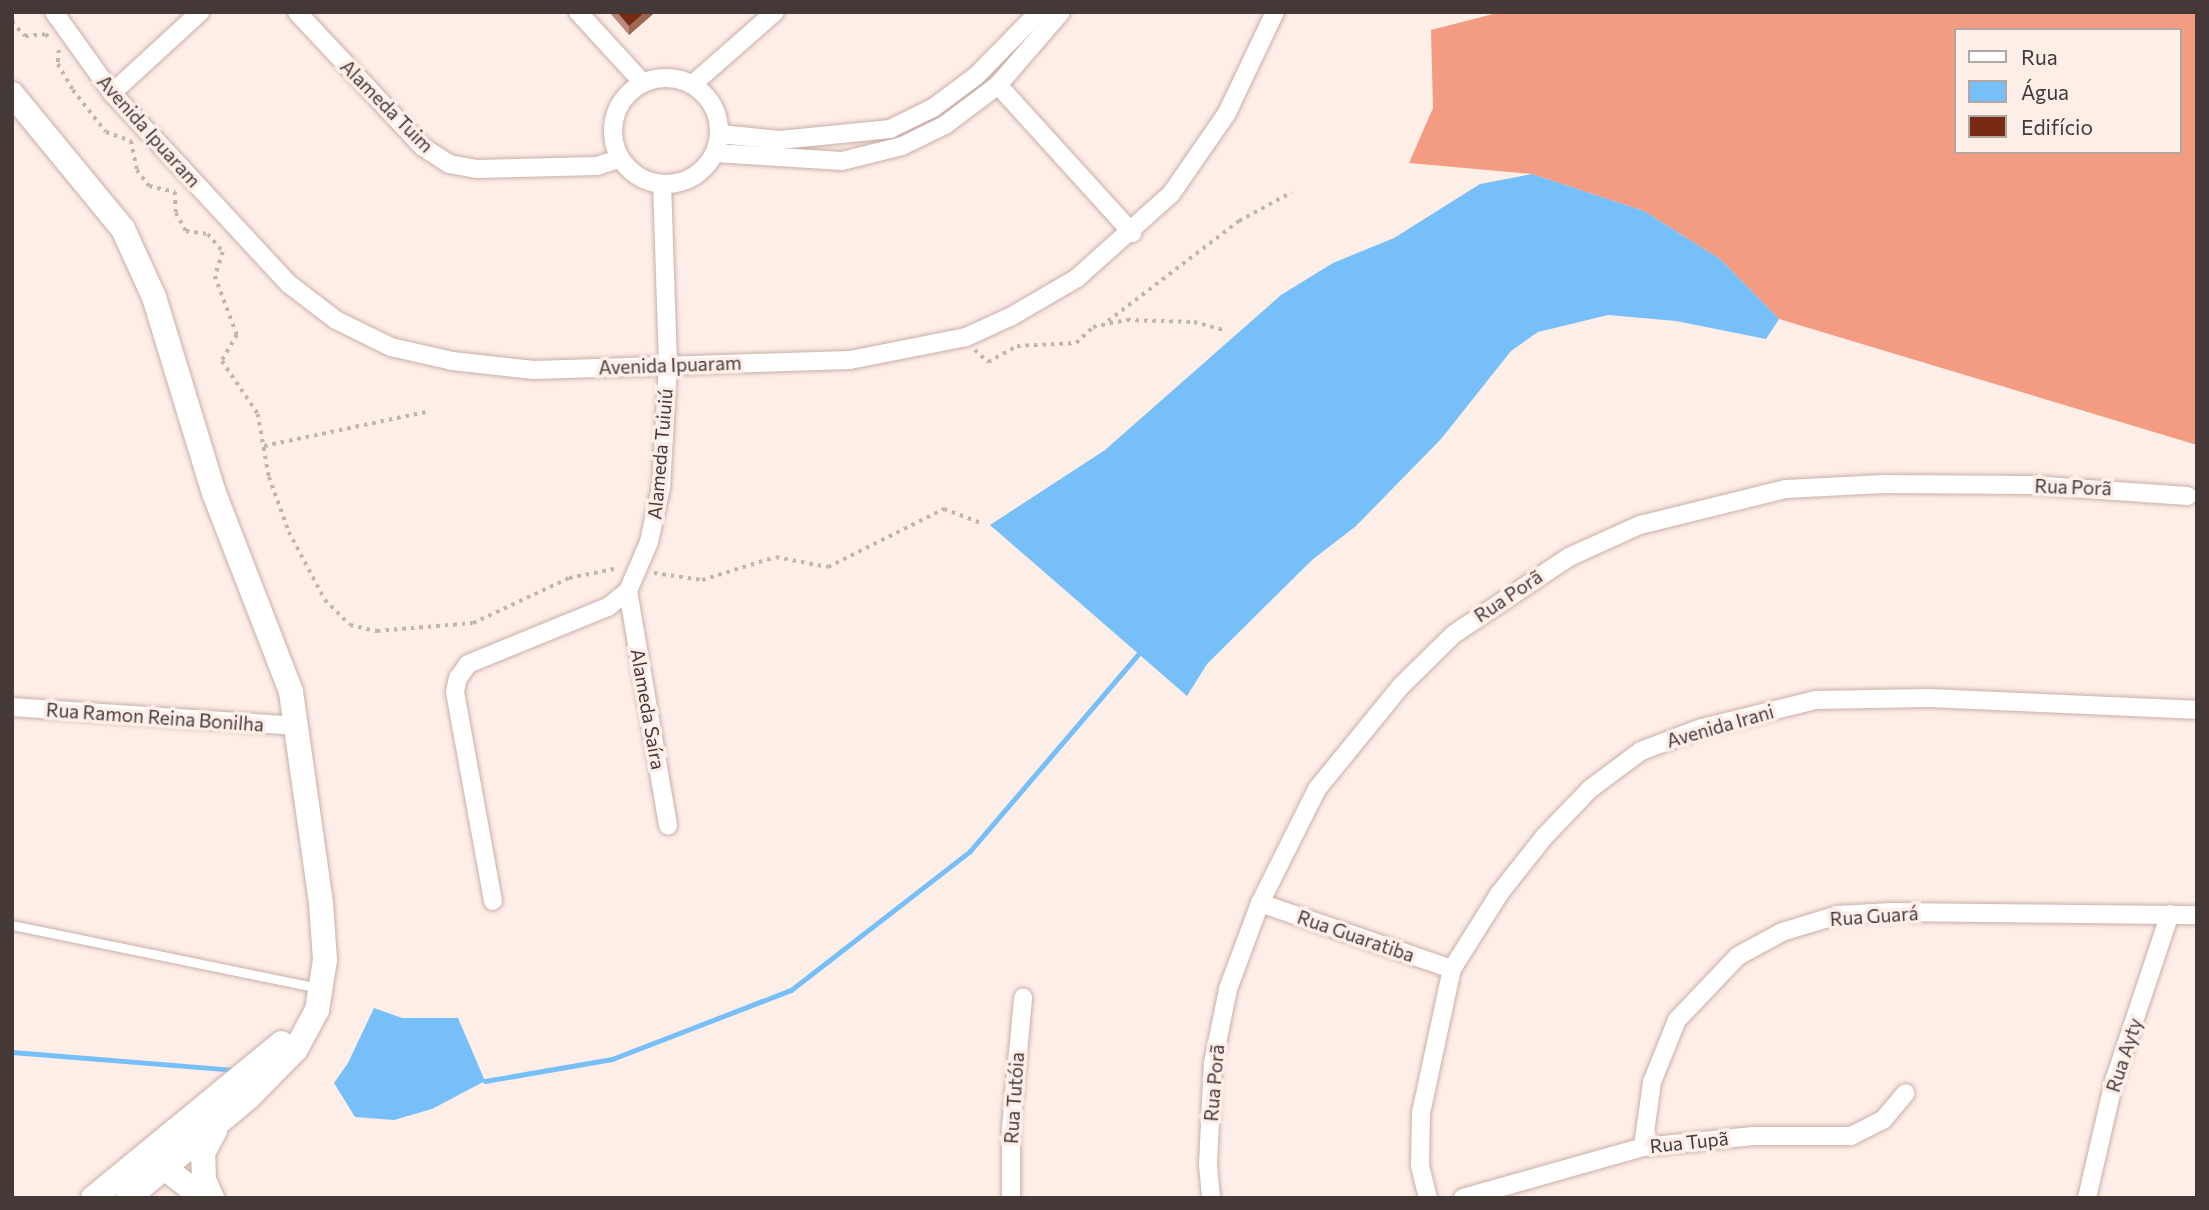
<!DOCTYPE html>
<meta charset="utf-8">
<style>
body{margin:0}
#map{position:relative;width:2209px;height:1210px;overflow:hidden;background:#feeee8;font-family:Commissioner,sans-serif}
div>[style]{position:absolute}
[style*='--x']{left:calc(var(--x)*1px);top:calc(var(--y)*1px);width:calc(var(--w)*1px);rotate:calc(var(--a)*1deg)}
.forest>*{inset:0;background:#f39c81}
.water>*{inset:0;background:#76bff9}
.stream>*{height:5px;margin:-2.5px;padding:0 2.5px;transform-origin:2.5px;border-radius:2.5px;background:#76bff9}
.path>*{height:3.5px;margin-top:-1.75px;transform-origin:0;background:repeating-linear-gradient(90deg,#c2b4af 0 3.5px,transparent 0 8.5px)}
.roads{filter:drop-shadow(0 0 2px #c9afa7) drop-shadow(0 0 2px #c9afa7)}
.lane>*{height:9px;margin:-4.5px;padding:0 4.5px;transform-origin:4.5px;border-radius:4.5px;background:#fff}
.street>*{height:18px;margin:-9px;padding:0 9px;transform-origin:9px;border-radius:9px;background:#fff}
.street>.ring{margin:-9px;padding:0;box-sizing:content-box;background:none;border:18px solid #fff;border-radius:50%}
.secondary>*{height:24px;margin:-12px;padding:0 12px;transform-origin:12px;border-radius:12px;background:#fff}
.wall>*{inset:0;background:#ba8c7d}
.shaded-wall>*{inset:0;background:#9f6652}
.building>*{inset:0;background:#762b12}
span{translate:-50% -50%;white-space:nowrap;text-align:center;line-height:1.15;-webkit-text-stroke:7px #feeee8;paint-order:stroke}
.street-label{font-size:19px;color:#443936}
.frame{position:absolute;inset:0;border:14px solid #443936;pointer-events:none}
.legend{position:absolute;left:1954px;top:28px;width:228px;height:126px;box-sizing:border-box;background:#feeee8;border:2px solid #b4a6a1;margin:0;padding:9px 12px;list-style:none;font-size:21px;color:#443936}
.legend li{display:flex;align-items:center;gap:14px;height:35px}
.legend b{width:35px;border:2px solid #b4a6a1}
</style>
<div id="map">
<div class="forest">
<i style="clip-path:polygon(evenodd,1501px 12px,2197px 12px,2197px 445px,1779px 319px,1720px 259px,1644px 211px,1532px 174px,1409px 163px,1433px 108px,1431px 30px,1501px 12px,1955px 30px,2179px 30px,2179px 152px,1955px 152px,1955px 30px)"></i>
</div>
<div class="water">
<i style="clip-path:polygon(1532px 174px,1644px 211px,1720px 259px,1779px 319px,1766px 339px,1676px 321px,1608px 315px,1538px 332px,1511px 351px,1441px 439px,1356px 526px,1312px 560px,1207px 664px,1187px 696px,990px 525px,1105px 450px,1281px 295px,1333px 263px,1394px 238px,1480px 184px)"></i>
<i style="clip-path:polygon(374px 1008px,402px 1018px,458px 1018px,485px 1081px,432px 1109px,394px 1120px,355px 1117px,334px 1083px,348px 1063px)"></i>
</div>
<div class="stream">
<i style="--x:12;--y:1052;--w:226;--a:4.6"></i>
<i style="--x:485;--y:1081;--w:129;--a:-9.8"></i>
<i style="--x:612;--y:1059;--w:192;--a:-21.1"></i>
<i style="--x:791;--y:990;--w:227;--a:-37.8"></i>
<i style="--x:970;--y:851;--w:259;--a:-49.5"></i>
</div>
<div class="path">
<i style="--x:12;--y:22;--w:19;--a:47"></i>
<i style="--x:25;--y:36;--w:21;--a:-5"></i>
<i style="--x:46;--y:34;--w:6;--a:51"></i>
<i style="--x:12;--y:22;--w:10;--a:-73"></i>
<i style="--x:59;--y:50;--w:14;--a:94"></i>
<i style="--x:58;--y:64;--w:30;--a:60"></i>
<i style="--x:73;--y:90;--w:53;--a:51.8"></i>
<i style="--x:106;--y:132;--w:27;--a:20"></i>
<i style="--x:131;--y:141;--w:30;--a:78"></i>
<i style="--x:137;--y:170;--w:20;--a:53"></i>
<i style="--x:149;--y:186;--w:27;--a:13"></i>
<i style="--x:175;--y:192;--w:21;--a:87"></i>
<i style="--x:176;--y:213;--w:21;--a:61"></i>
<i style="--x:186;--y:231;--w:22;--a:8"></i>
<i style="--x:208;--y:234;--w:23;--a:50"></i>
<i style="--x:223;--y:252;--w:25;--a:108"></i>
<i style="--x:215;--y:276;--w:63;--a:69.6"></i>
<i style="--x:237;--y:335;--w:30;--a:120"></i>
<i style="--x:222;--y:361;--w:64;--a:55.8"></i>
<i style="--x:258;--y:414;--w:64;--a:80.1"></i>
<i style="--x:269;--y:477;--w:59;--a:70"></i>
<i style="--x:289;--y:532;--w:77;--a:62.1"></i>
<i style="--x:325;--y:600;--w:35;--a:45"></i>
<i style="--x:350;--y:625;--w:28;--a:13"></i>
<i style="--x:377;--y:631;--w:96;--a:-4.8"></i>
<i style="--x:473;--y:623;--w:106;--a:-25.1"></i>
<i style="--x:569;--y:578;--w:51;--a:-11.3"></i>
<i style="--x:1108;--y:321;--w:165;--a:-37.4"></i>
<i style="--x:1239;--y:221;--w:60;--a:-28.7"></i>
<i style="--x:975;--y:350;--w:18;--a:43"></i>
<i style="--x:988;--y:362;--w:33;--a:-29"></i>
<i style="--x:1017;--y:346;--w:59;--a:-2.9"></i>
<i style="--x:1076;--y:343;--w:23;--a:-43"></i>
<i style="--x:1093;--y:327;--w:35;--a:-12"></i>
<i style="--x:1127;--y:320;--w:67;--a:1.7"></i>
<i style="--x:1194;--y:322;--w:34;--a:15"></i>
<i style="--x:264;--y:446;--w:165;--a:-11.9"></i>
<i style="--x:654;--y:573;--w:49;--a:8.3"></i>
<i style="--x:702;--y:580;--w:77;--a:-17.3"></i>
<i style="--x:776;--y:557;--w:53;--a:10.9"></i>
<i style="--x:828;--y:567;--w:130;--a:-26.6"></i>
<i style="--x:944;--y:509;--w:39;--a:21"></i>
</div>
<div class="roads">
<div class="lane">
<i style="--x:12;--y:925;--w:313;--a:11.6"></i>
</div>
<div class="street">
<i style="--x:54;--y:12;--w:100;--a:54.4"></i>
<i style="--x:112;--y:93;--w:260;--a:47.2"></i>
<i style="--x:289;--y:284;--w:59;--a:37.5"></i>
<i style="--x:336;--y:320;--w:61;--a:26.1"></i>
<i style="--x:391;--y:347;--w:63;--a:12.9"></i>
<i style="--x:452;--y:361;--w:82;--a:6.3"></i>
<i style="--x:534;--y:370;--w:316;--a:-1.8"></i>
<i style="--x:850;--y:360;--w:118;--a:-11.2"></i>
<i style="--x:966;--y:337;--w:51;--a:-24.5"></i>
<i style="--x:1012;--y:316;--w:75;--a:-30.3"></i>
<i style="--x:1077;--y:278;--w:126;--a:-41.8"></i>
<i style="--x:1171;--y:194;--w:98;--a:-55.3"></i>
<i style="--x:1227;--y:113;--w:112;--a:-64.6"></i>
<i style="--x:297;--y:12;--w:185;--a:47"></i>
<i style="--x:423;--y:147;--w:31;--a:33"></i>
<i style="--x:449;--y:164;--w:29;--a:10"></i>
<i style="--x:478;--y:169;--w:119;--a:-1.4"></i>
<i style="--x:597;--y:166;--w:23;--a:-18"></i>
<i style="--x:578;--y:12;--w:96;--a:47.5"></i>
<i class="ring" style="left:613px;top:78px;width:88px;height:88px"></i>
<i style="--x:693;--y:84;--w:109;--a:-41.3"></i>
<i style="--x:998;--y:85;--w:200;--a:47.8"></i>
<i style="--x:112;--y:93;--w:120;--a:-42.6"></i>
<i style="--x:720;--y:134;--w:60;--a:5.7"></i>
<i style="--x:780;--y:140;--w:111;--a:-5.7"></i>
<i style="--x:890;--y:129;--w:48;--a:-26"></i>
<i style="--x:933;--y:108;--w:54;--a:-36.7"></i>
<i style="--x:976;--y:76;--w:90;--a:-45.5"></i>
<i style="--x:715;--y:153;--w:127;--a:3.6"></i>
<i style="--x:842;--y:161;--w:62;--a:-14"></i>
<i style="--x:902;--y:146;--w:48;--a:-26"></i>
<i style="--x:945;--y:125;--w:66;--a:-37"></i>
<i style="--x:998;--y:85;--w:96;--a:-49.2"></i>
<i style="--x:628;--y:591;--w:238;--a:80.3"></i>
<i style="--x:12;--y:707;--w:286;--a:3.8"></i>
<i style="--x:493;--y:901;--w:212;--a:-100.3"></i>
<i style="--x:455;--y:692;--w:14;--a:-78"></i>
<i style="--x:458;--y:678;--w:17;--a:-54"></i>
<i style="--x:468;--y:664;--w:151;--a:-22.2"></i>
<i style="--x:608;--y:607;--w:26;--a:-39"></i>
<i style="--x:628;--y:591;--w:53;--a:-66.8"></i>
<i style="--x:649;--y:542;--w:56;--a:-77.7"></i>
<i style="--x:661;--y:487;--w:123;--a:-86.7"></i>
<i style="--x:668;--y:364;--w:179;--a:-91.9"></i>
<i style="--x:1260;--y:903;--w:203;--a:19"></i>
<i style="--x:1643;--y:1147;--w:66;--a:-82.1"></i>
<i style="--x:1652;--y:1082;--w:67;--a:-68"></i>
<i style="--x:1677;--y:1020;--w:88;--a:-46.4"></i>
<i style="--x:1738;--y:956;--w:50;--a:-28.6"></i>
<i style="--x:1782;--y:932;--w:59;--a:-16.9"></i>
<i style="--x:1838;--y:915;--w:54;--a:-3.2"></i>
<i style="--x:1892;--y:912;--w:305;--a:0.6"></i>
<i style="--x:1011;--y:1198;--w:70;--a:-90"></i>
<i style="--x:1011;--y:1128;--w:131;--a:-84.7"></i>
<i style="--x:1211;--y:1198;--w:34;--a:-95"></i>
<i style="--x:1208;--y:1164;--w:101;--a:-87.2"></i>
<i style="--x:1213;--y:1063;--w:76;--a:-78.5"></i>
<i style="--x:1228;--y:989;--w:92;--a:-69.6"></i>
<i style="--x:1260;--y:903;--w:127;--a:-63.4"></i>
<i style="--x:1317;--y:789;--w:133;--a:-50.8"></i>
<i style="--x:1401;--y:686;--w:74;--a:-44.5"></i>
<i style="--x:1454;--y:634;--w:138;--a:-33.8"></i>
<i style="--x:1569;--y:557;--w:78;--a:-24.3"></i>
<i style="--x:1640;--y:525;--w:150;--a:-13.9"></i>
<i style="--x:1786;--y:489;--w:98;--a:-2.9"></i>
<i style="--x:1884;--y:484;--w:146;--a:0.4"></i>
<i style="--x:2030;--y:485;--w:158;--a:4"></i>
<i style="--x:1428;--y:1198;--w:34;--a:-104"></i>
<i style="--x:1420;--y:1165;--w:52;--a:-88.9"></i>
<i style="--x:1421;--y:1113;--w:147;--a:-77.9"></i>
<i style="--x:1452;--y:969;--w:89;--a:-57.9"></i>
<i style="--x:1499;--y:894;--w:73;--a:-51.7"></i>
<i style="--x:1544;--y:837;--w:66;--a:-46.2"></i>
<i style="--x:1590;--y:789;--w:64;--a:-36.7"></i>
<i style="--x:1641;--y:751;--w:65;--a:-20.7"></i>
<i style="--x:1702;--y:728;--w:117;--a:-13.8"></i>
<i style="--x:1816;--y:700;--w:111;--a:-1"></i>
<i style="--x:1927;--y:698;--w:270;--a:2.5"></i>
<i style="--x:1463;--y:1198;--w:187;--a:-15.8"></i>
<i style="--x:1643;--y:1147;--w:111;--a:-5.7"></i>
<i style="--x:1753;--y:1136;--w:98;--a:0"></i>
<i style="--x:1851;--y:1136;--w:36;--a:-27"></i>
<i style="--x:1883;--y:1120;--w:35;--a:-50"></i>
<i style="--x:2087;--y:1198;--w:120;--a:-77"></i>
<i style="--x:2114;--y:1081;--w:176;--a:-71.5"></i>
</div>
<div class="secondary">
<i style="--x:12;--y:94;--w:175;--a:50.6"></i>
<i style="--x:123;--y:229;--w:75;--a:65.5"></i>
<i style="--x:154;--y:297;--w:205;--a:73"></i>
<i style="--x:214;--y:493;--w:213;--a:68.8"></i>
<i style="--x:291;--y:692;--w:213;--a:81.9"></i>
<i style="--x:321;--y:903;--w:57;--a:86"></i>
<i style="--x:325;--y:960;--w:51;--a:99.1"></i>
<i style="--x:317;--y:1010;--w:44;--a:118.3"></i>
<i style="--x:296;--y:1049;--w:67;--a:134.4"></i>
<i style="--x:249;--y:1097;--w:158;--a:140.1"></i>
<i style="--x:151;--y:1166;--w:14;--a:8"></i>
<i style="--x:165;--y:1168;--w:48;--a:38.3"></i>
<i style="--x:93;--y:1198;--w:244;--a:-39.4"></i>
<i style="--x:212;--y:1198;--w:20;--a:-114"></i>
<i style="--x:204;--y:1180;--w:27;--a:-92"></i>
<i style="--x:203;--y:1153;--w:26;--a:-62"></i>
</div>
</div>
<div class="wall">
<i style="clip-path:polygon(609px 12px,653px 12px,653px 14px,629px 35px)"></i>
</div>
<div class="shaded-wall">
<i style="clip-path:polygon(645px 12px,653px 12px,653px 14px,629px 35px,629px 26px)"></i>
</div>
<div class="building">
<i style="clip-path:polygon(617px 12px,645px 12px,629px 26px)"></i>
</div>
<div class="street-label">
<span style="left:387px;top:106px;rotate:45deg">Alameda Tuim</span>
<span style="left:149px;top:131px;rotate:48deg">Avenida Ipuaram</span>
<span style="left:670px;top:365px;rotate:-2deg">Avenida Ipuaram</span>
<span style="left:660px;top:454px;rotate:-85deg">Alameda Tuiuiú</span>
<span style="left:2073px;top:487px;rotate:2deg">Rua Porã</span>
<span style="left:1508px;top:596px;rotate:-34deg">Rua Porã</span>
<span style="left:648px;top:709px;rotate:80deg">Alameda Saíra</span>
<span style="left:155px;top:717px;rotate:4deg">Rua Ramon Reina Bonilha</span>
<span style="left:1720px;top:726px;rotate:-16deg">Avenida Irani</span>
<span style="left:1874px;top:916px;rotate:-4deg">Rua Guará</span>
<span style="left:1356px;top:936px;rotate:19deg">Rua Guaratiba</span>
<span style="left:2124px;top:1055px;rotate:-72deg">Rua Ayty</span>
<span style="left:1214px;top:1083px;rotate:-85deg">Rua Porã</span>
<span style="left:1014px;top:1098px;rotate:-86deg">Rua Tutóia</span>
<span style="left:1689px;top:1142px;rotate:-6deg">Rua Tupã</span>
</div>
<div class="frame"></div>
<ul class="legend">
<li><b style="height:9px;background:#fff"></b>Rua</li>
<li><b style="height:19px;background:#76bff9"></b>Água</li>
<li><b style="height:19px;background:#762b12"></b>Edifício</li>
</ul>
</div>
